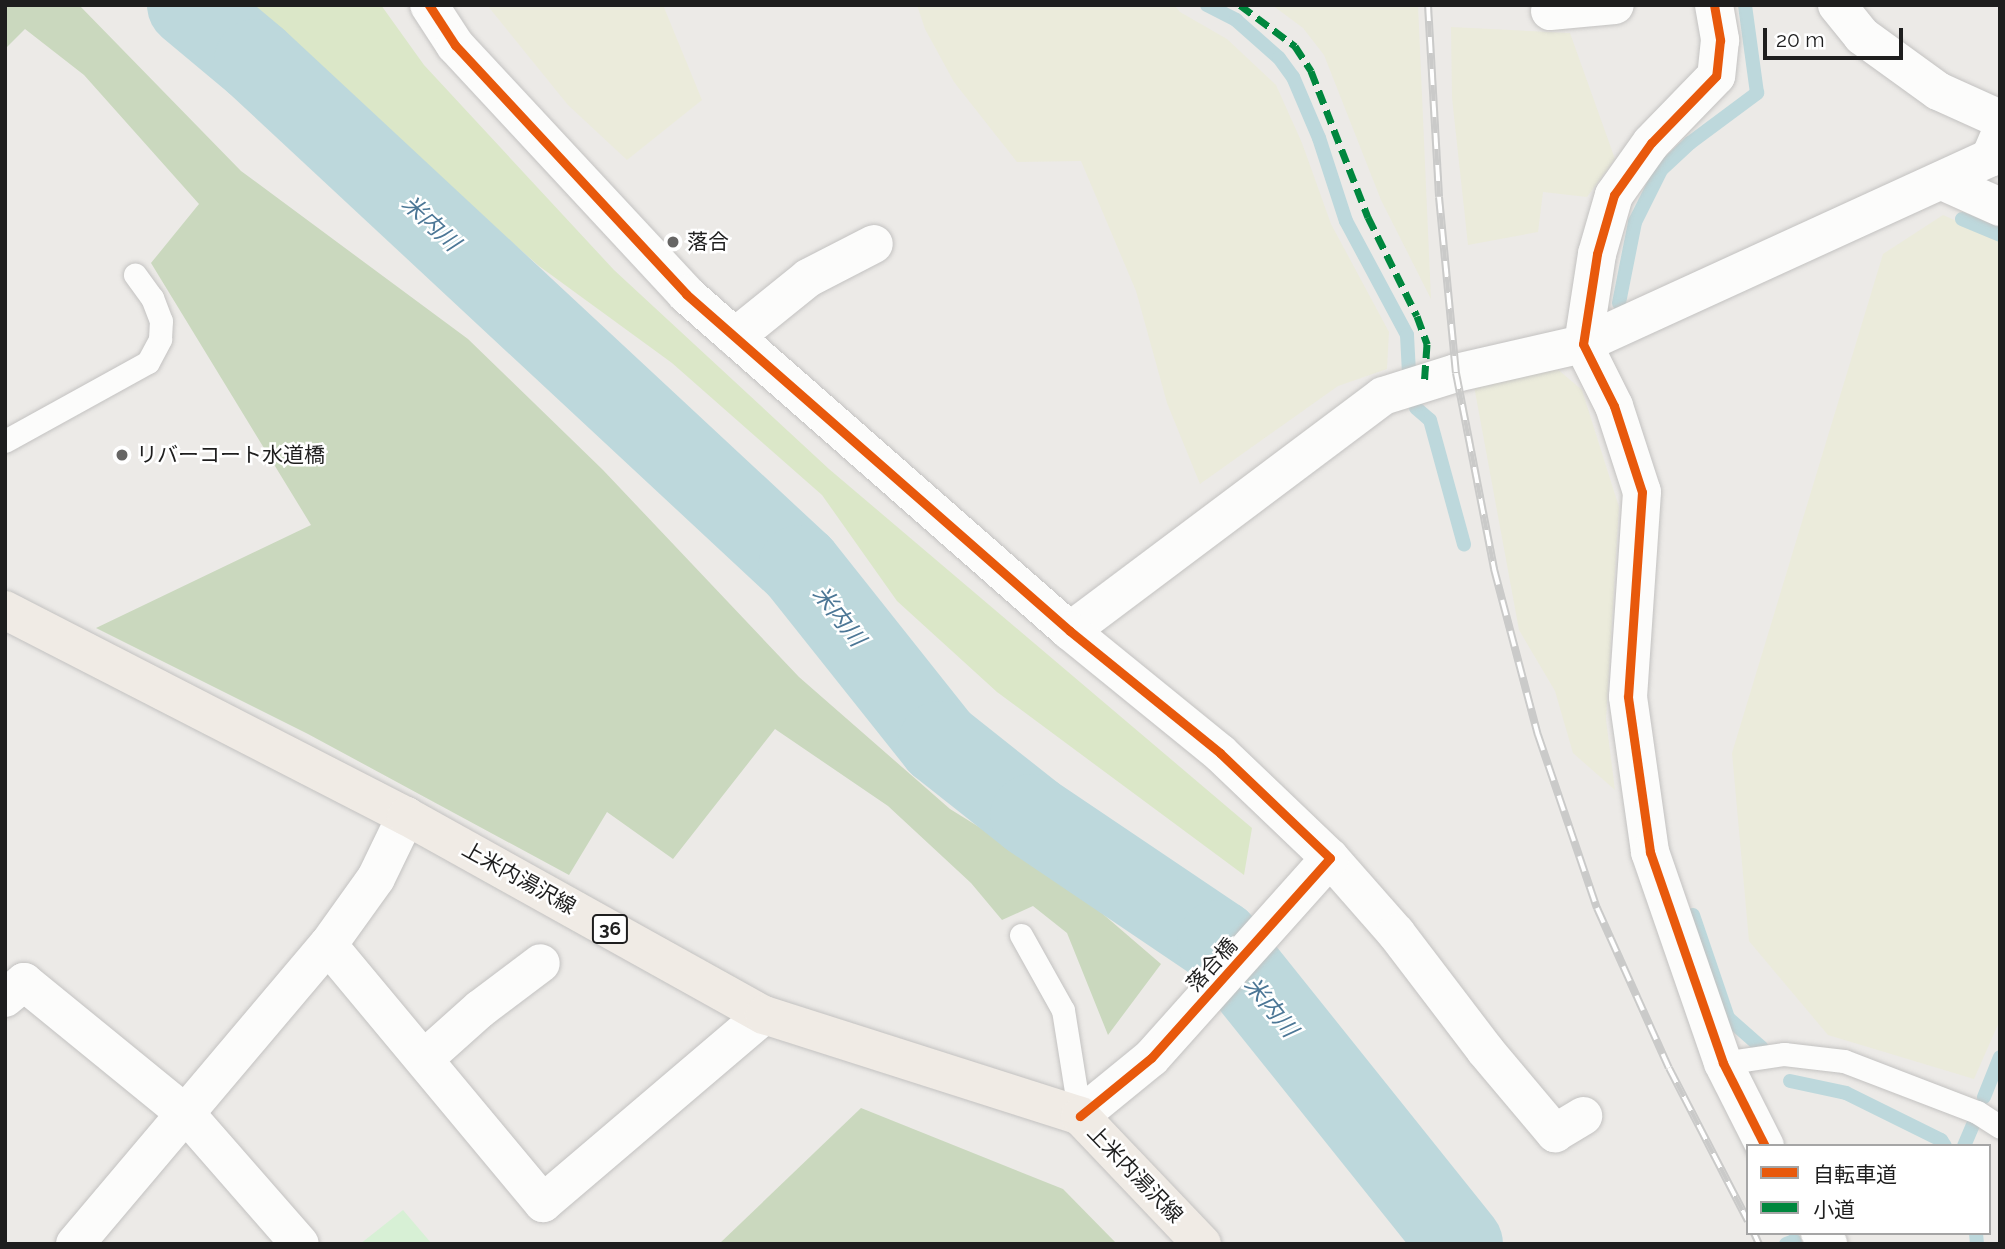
<!DOCTYPE html>
<meta charset="utf-8">
<style>
body{margin:0}
#map{position:relative;width:2005px;height:1249px;overflow:hidden;background:#eceae7;font-family:Raleway,"Noto Sans JP",sans-serif}
div>[style]{position:absolute}
[style*='--x']{left:calc(var(--x)*1px);top:calc(var(--y)*1px);width:calc(var(--w)*1px);rotate:calc(var(--a)*1deg)}
.farmland>*{inset:0;background:#ebebdb}
.grass>*{inset:0;background:#dbe7c8}
.forest>*{inset:0;background:#cad8be}
.park>*{inset:0;background:#d7f0d5}
.stream>*{height:14px;margin:-7px;padding:0 7px;transform-origin:7px;border-radius:7px;background:#bdd8dc}
.river>*{height:84px;margin:-42px;padding:0 42px;transform-origin:42px;border-radius:42px;background:#bdd8dc}
.roads{filter:drop-shadow(0 0 2px #c3c2c1) drop-shadow(0 0 2px #c3c2c1)}
.service>*{height:23px;margin:-11.5px;padding:0 11.5px;transform-origin:11.5px;border-radius:11.5px;background:#fcfcfb}
.minor>*{height:38px;margin:-19px;padding:0 19px;transform-origin:19px;border-radius:19px;background:#fcfcfb}
.tertiary>*{height:38px;margin:-19px;padding:0 19px;transform-origin:19px;border-radius:19px;background:#fcfcfb}
.primary>*{height:38px;margin:-19px;padding:0 19px;transform-origin:19px;border-radius:19px;background:#f0ebe5}
.rail>*{height:8px;margin-top:-4px;transform-origin:0;background:repeating-linear-gradient(90deg,#fff 0 16px,#cacac9 0 32px);box-sizing:border-box;border-block:2px solid #cacac9}
.quiet>*{height:7px;margin-top:-3.5px;transform-origin:0;background:repeating-linear-gradient(90deg,#00873e 0 14px,transparent 0 21px)}
.cycleway>*{height:9px;margin:-4.5px;padding:0 4.5px;transform-origin:4.5px;border-radius:4.5px;background:#e8590c}
.dots>*{width:19px;height:19px;translate:-50% -50%;box-sizing:border-box;border:4px solid #fff;border-radius:50%}
span{translate:-50% -50%;white-space:nowrap;text-align:center;line-height:1.15;-webkit-text-stroke:5px #fff;paint-order:stroke}
.shield-label span{padding:2px 5px;background:#fff;border:2px solid;border-radius:5px;-webkit-text-stroke-width:0}
.shield-label{font-size:19px;color:#1e1e1e;font-weight:700}
.poi-label{font-size:21px;color:#1e1e1e}
.left{translate:0 -50%;text-align:left}
.street-label{font-size:21px;color:#1e1e1e}
.water-label{font-size:23px;color:#4c7796;font-style:italic}
.frame{position:absolute;inset:0;border:7px solid #1e1e1e;pointer-events:none}
.legend{position:absolute;left:1746px;top:1144px;width:245px;height:91px;box-sizing:border-box;background:#fff;border:2px solid #a5a5a5;margin:0;padding:9px 12px;list-style:none;font-size:21px;color:#1e1e1e}
.legend li{display:flex;align-items:center;gap:14px;height:35px}
.legend b{width:35px;border:2px solid #a5a5a5}
.scale{position:absolute;left:1763px;top:28px;width:140px;height:32px;box-sizing:border-box;border:4px solid #1e1e1e;border-top:0;padding-left:9px;font-size:21px;line-height:24px;white-space:nowrap;color:#1e1e1e;-webkit-text-stroke:5px #fff;paint-order:stroke}
</style>
<div id="map">
<div class="farmland">
<i style="clip-path:polygon(487px 5px,663px 5px,702px 100px,627px 160px,568px 105px)"></i>
<i style="clip-path:polygon(917px 5px,1174px 5px,1180px 12px,1227px 39px,1276px 85px,1302px 143px,1331px 224px,1389px 332px,1387px 369px,1338px 386px,1200px 484px,1167px 403px,1136px 291px,1081px 161px,1017px 162px,954px 82px,925px 29px)"></i>
<i style="clip-path:polygon(1272px 5px,1418px 5px,1431px 299px,1381px 200px,1324px 55px,1303px 28px)"></i>
<i style="clip-path:polygon(1451px 27px,1570px 33px,1615px 159px,1587px 197px,1543px 192px,1538px 232px,1468px 245px,1452px 98px)"></i>
<i style="clip-path:polygon(1943px 215px,2000px 240px,2000px 1020px,1974px 1079px,1828px 1035px,1749px 941px,1732px 753px,1883px 254px)"></i>
<i style="clip-path:polygon(1556px 368px,1582px 390px,1619px 507px,1606px 720px,1615px 790px,1573px 753px,1555px 691px,1519px 630px,1474px 386px)"></i>
</div>
<div class="grass">
<i style="clip-path:polygon(252px 5px,381px 5px,424px 65px,614px 270px,829px 469px,1252px 828px,1244px 875px,997px 692px,897px 601px,822px 495px,672px 363px,539px 266px,358px 109px,287px 34px)"></i>
</div>
<div class="forest">
<i style="clip-path:polygon(5px 5px,79px 5px,241px 171px,468px 339px,603px 470px,799px 677px,950px 809px,1061px 878px,1161px 964px,1108px 1035px,1067px 933px,1033px 906px,1002px 920px,971px 883px,888px 806px,775px 729px,673px 859px,607px 812px,569px 875px,308px 734px,96px 628px,311px 525px,151px 263px,199px 204px,84px 75px,25px 29px,5px 49px)"></i>
<i style="clip-path:polygon(861px 1108px,1063px 1189px,1117px 1244px,719px 1244px)"></i>
</div>
<div class="park">
<i style="clip-path:polygon(403px 1210px,432px 1244px,360px 1244px)"></i>
</div>
<div class="stream">
<i style="--x:1207;--y:5;--w:33;--a:27"></i>
<i style="--x:1236;--y:20;--w:57;--a:41.5"></i>
<i style="--x:1279;--y:58;--w:24;--a:54"></i>
<i style="--x:1293;--y:77;--w:66;--a:66.9"></i>
<i style="--x:1319;--y:138;--w:87;--a:72"></i>
<i style="--x:1346;--y:221;--w:129;--a:61.8"></i>
<i style="--x:1407;--y:335;--w:34;--a:87"></i>
<i style="--x:1962;--y:219;--w:41;--a:22.8"></i>
<i style="--x:1619;--y:303;--w:83;--a:-78.8"></i>
<i style="--x:1635;--y:222;--w:58;--a:-63.4"></i>
<i style="--x:1661;--y:170;--w:40;--a:-43"></i>
<i style="--x:1690;--y:143;--w:84;--a:-36.7"></i>
<i style="--x:1757;--y:93;--w:89;--a:-97.8"></i>
<i style="--x:1416;--y:408;--w:18;--a:41"></i>
<i style="--x:1430;--y:420;--w:129;--a:74.7"></i>
<i style="--x:1693;--y:915;--w:109;--a:71.2"></i>
<i style="--x:1728;--y:1018;--w:45;--a:41.4"></i>
<i style="--x:1790;--y:1081;--w:57;--a:12.1"></i>
<i style="--x:1846;--y:1093;--w:106;--a:26.3"></i>
<i style="--x:1941;--y:1140;--w:7;--a:56"></i>
<i style="--x:1984;--y:1097;--w:43;--a:-68.2"></i>
<i style="--x:1964;--y:1146;--w:25;--a:-67"></i>
<i style="--x:1976;--y:1233;--w:11;--a:85"></i>
<i style="--x:1786;--y:1244;--w:9;--a:-21"></i>
<i style="--x:1794;--y:1241;--w:3;--a:72"></i>
</div>
<div class="river">
<i style="--x:189;--y:5;--w:87;--a:39.9"></i>
<i style="--x:256;--y:61;--w:743;--a:42.93"></i>
<i style="--x:800;--y:567;--w:225;--a:51.5"></i>
<i style="--x:940;--y:743;--w:117;--a:38.4"></i>
<i style="--x:1032;--y:816;--w:225;--a:34"></i>
<i style="--x:1219;--y:942;--w:387;--a:51.3"></i>
</div>
<div class="roads">
<div class="service">
<i style="--x:5;--y:441;--w:163;--a:-28.9"></i>
<i style="--x:148;--y:362;--w:26;--a:-62"></i>
<i style="--x:160;--y:339;--w:18;--a:-87"></i>
<i style="--x:161;--y:321;--w:25;--a:-111"></i>
<i style="--x:152;--y:298;--w:29;--a:-126"></i>
<i style="--x:1021;--y:935;--w:86;--a:60.8"></i>
<i style="--x:1063;--y:1010;--w:107;--a:80.9"></i>
<i style="--x:1723;--y:1063;--w:62;--a:-8.4"></i>
<i style="--x:1784;--y:1054;--w:60;--a:6.7"></i>
<i style="--x:1844;--y:1061;--w:142;--a:21"></i>
<i style="--x:1977;--y:1112;--w:27;--a:33"></i>
</div>
<div class="minor">
<i style="--x:1714;--y:5;--w:36;--a:80"></i>
<i style="--x:1720;--y:40;--w:36;--a:96"></i>
<i style="--x:1716;--y:76;--w:93;--a:134.1"></i>
<i style="--x:1651;--y:143;--w:64;--a:125.4"></i>
<i style="--x:1614;--y:195;--w:61;--a:106.1"></i>
<i style="--x:1597;--y:254;--w:91;--a:98.8"></i>
<i style="--x:1583;--y:344;--w:69;--a:63.4"></i>
<i style="--x:1614;--y:406;--w:90;--a:72"></i>
<i style="--x:1642;--y:492;--w:205;--a:93.9"></i>
<i style="--x:1628;--y:697;--w:157;--a:81.9"></i>
<i style="--x:1650;--y:852;--w:223;--a:70.9"></i>
<i style="--x:1723;--y:1063;--w:93;--a:63.2"></i>
<i style="--x:1837;--y:5;--w:40;--a:51"></i>
<i style="--x:1862;--y:36;--w:94;--a:35.9"></i>
<i style="--x:1938;--y:91;--w:68;--a:24.3"></i>
<i style="--x:1550;--y:11;--w:65;--a:-5.3"></i>
<i style="--x:1942;--y:181;--w:64;--a:24.1"></i>
<i style="--x:735;--y:337;--w:94;--a:-38.9"></i>
<i style="--x:808;--y:278;--w:74;--a:-27.3"></i>
<i style="--x:1070;--y:631;--w:391;--a:-36.9"></i>
<i style="--x:1383;--y:396;--w:77;--a:-17.5"></i>
<i style="--x:1456;--y:373;--w:130;--a:-12.9"></i>
<i style="--x:1583;--y:344;--w:447;--a:-24.6"></i>
<i style="--x:1990;--y:158;--w:25;--a:-67"></i>
<i style="--x:1330;--y:858;--w:100;--a:48.7"></i>
<i style="--x:1396;--y:933;--w:147;--a:52.7"></i>
<i style="--x:1485;--y:1050;--w:109;--a:49.9"></i>
<i style="--x:1555;--y:1133;--w:33;--a:-31"></i>
<i style="--x:328;--y:945;--w:336;--a:50.2"></i>
<i style="--x:543;--y:1203;--w:290;--a:-40.4"></i>
<i style="--x:5;--y:998;--w:25;--a:-40"></i>
<i style="--x:24;--y:982;--w:210;--a:39.2"></i>
<i style="--x:187;--y:1115;--w:171;--a:48.8"></i>
<i style="--x:424;--y:1059;--w:75;--a:-41.8"></i>
<i style="--x:480;--y:1009;--w:76;--a:-37"></i>
<i style="--x:1820;--y:1233;--w:14;--a:54"></i>
<i style="--x:75;--y:1244;--w:392;--a:-49.8"></i>
<i style="--x:328;--y:945;--w:82;--a:-54.4"></i>
<i style="--x:376;--y:878;--w:69;--a:-64.2"></i>
</div>
<div class="tertiary">
<i style="--x:429;--y:5;--w:48;--a:57"></i>
<i style="--x:455;--y:45;--w:340;--a:47.1"></i>
<i style="--x:686;--y:294;--w:511;--a:41.27"></i>
<i style="--x:1070;--y:631;--w:193;--a:39.1"></i>
<i style="--x:1220;--y:753;--w:152;--a:43.7"></i>
<i style="--x:1330;--y:858;--w:268;--a:131.8"></i>
<i style="--x:1151;--y:1058;--w:92;--a:140.8"></i>
</div>
<div class="primary">
<i style="--x:5;--y:610;--w:451;--a:27.2"></i>
<i style="--x:406;--y:816;--w:410;--a:29.1"></i>
<i style="--x:764;--y:1015;--w:332;--a:17.7"></i>
<i style="--x:1080;--y:1116;--w:177;--a:46.4"></i>
</div>
</div>
<div class="rail">
<i style="--x:1428;--y:5;--w:192;--a:86.7"></i>
<i style="--x:1439;--y:197;--w:177;--a:84.5"></i>
<i style="--x:1456;--y:373;--w:200;--a:79"></i>
<i style="--x:1494;--y:569;--w:172;--a:75.2"></i>
<i style="--x:1538;--y:735;--w:183;--a:71.2"></i>
<i style="--x:1597;--y:908;--w:175;--a:65.8"></i>
<i style="--x:1669;--y:1068;--w:172;--a:62.7"></i>
<i style="--x:1754;--y:1233;--w:12;--a:66"></i>
</div>
<div class="quiet">
<i style="--x:1240;--y:5;--w:69;--a:36.7"></i>
<i style="--x:1295;--y:46;--w:30;--a:57"></i>
<i style="--x:1311;--y:71;--w:157;--a:68.7"></i>
<i style="--x:1368;--y:217;--w:110;--a:63.7"></i>
<i style="--x:1417;--y:316;--w:30;--a:70"></i>
<i style="--x:1427;--y:344;--w:39;--a:94"></i>
</div>
<div class="cycleway">
<i style="--x:429;--y:5;--w:48;--a:57"></i>
<i style="--x:455;--y:45;--w:340;--a:47.1"></i>
<i style="--x:686;--y:294;--w:511;--a:41.27"></i>
<i style="--x:1070;--y:631;--w:193;--a:39.1"></i>
<i style="--x:1220;--y:753;--w:152;--a:43.7"></i>
<i style="--x:1330;--y:858;--w:268;--a:131.8"></i>
<i style="--x:1151;--y:1058;--w:92;--a:140.8"></i>
<i style="--x:1714;--y:5;--w:36;--a:80"></i>
<i style="--x:1720;--y:40;--w:36;--a:96"></i>
<i style="--x:1716;--y:76;--w:93;--a:134.1"></i>
<i style="--x:1651;--y:143;--w:64;--a:125.4"></i>
<i style="--x:1614;--y:195;--w:61;--a:106.1"></i>
<i style="--x:1597;--y:254;--w:91;--a:98.8"></i>
<i style="--x:1583;--y:344;--w:69;--a:63.4"></i>
<i style="--x:1614;--y:406;--w:90;--a:72"></i>
<i style="--x:1642;--y:492;--w:205;--a:93.9"></i>
<i style="--x:1628;--y:697;--w:157;--a:81.9"></i>
<i style="--x:1650;--y:852;--w:223;--a:70.9"></i>
<i style="--x:1723;--y:1063;--w:93;--a:63.2"></i>
</div>
<div class="dots">
<i style="left:673px;top:242px;background:#666564"></i>
<i style="left:122px;top:455px;background:#666564"></i>
</div>
<div class="shield-label">
<span style="left:610px;top:929px">36</span>
</div>
<div class="poi-label">
<span class="left" style="left:687px;top:242px">落合</span>
<span class="left" style="left:136px;top:455px">リバーコート水道橋</span>
</div>
<div class="street-label">
<span style="left:519px;top:878px;rotate:29deg">上米内湯沢線</span>
<span style="left:1212px;top:965px;rotate:-48deg">落合橋</span>
<span style="left:1135px;top:1174px;rotate:46deg">上米内湯沢線</span>
</div>
<div class="water-label">
<span style="left:431px;top:223px;rotate:43deg">米内川</span>
<span style="left:839px;top:616px;rotate:52deg">米内川</span>
<span style="left:1271px;top:1007px;rotate:51deg">米内川</span>
</div>
<div class="frame"></div>
<ul class="legend">
<li><b style="height:9px;background:#e8590c"></b>自転車道</li>
<li><b style="height:9px;background:#00873e"></b>小道</li>
</ul>
<div class="scale">20 m</div>
</div>
